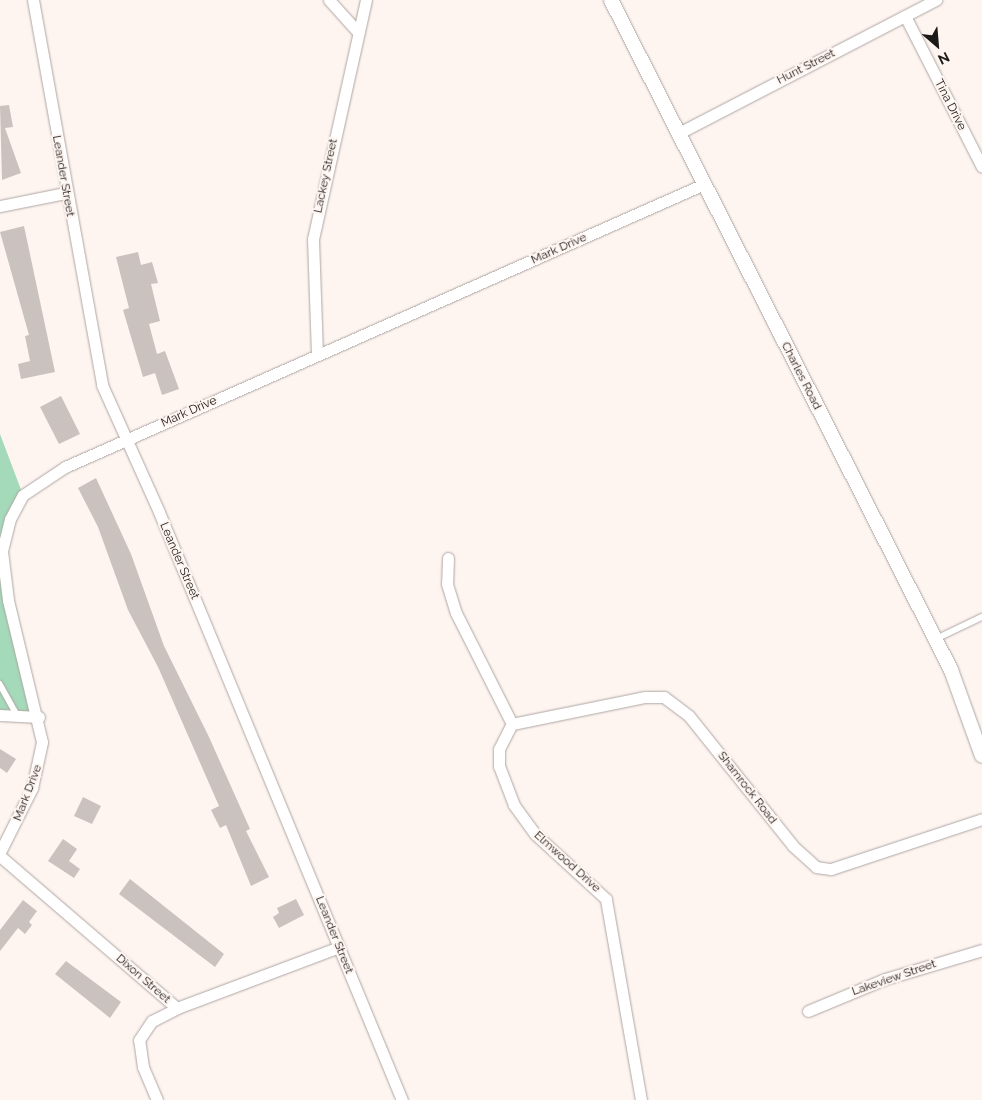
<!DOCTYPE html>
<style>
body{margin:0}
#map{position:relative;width:982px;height:1100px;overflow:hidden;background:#fef5f1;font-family:Raleway,sans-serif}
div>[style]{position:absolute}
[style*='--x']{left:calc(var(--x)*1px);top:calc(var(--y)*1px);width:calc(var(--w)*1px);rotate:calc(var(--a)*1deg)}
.green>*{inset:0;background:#a4dab9}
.building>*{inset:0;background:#cac2be}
.roads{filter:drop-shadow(0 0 1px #aea6a3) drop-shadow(0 0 1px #aea6a3)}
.service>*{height:5.5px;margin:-2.75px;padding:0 2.75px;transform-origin:2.75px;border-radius:2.75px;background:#fff}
.minor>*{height:11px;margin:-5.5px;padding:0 5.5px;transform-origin:5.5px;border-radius:5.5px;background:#fff}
.tertiary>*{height:14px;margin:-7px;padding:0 7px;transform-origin:7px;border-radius:7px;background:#fff}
span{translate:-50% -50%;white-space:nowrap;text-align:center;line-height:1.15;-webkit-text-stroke:4px #fef5f1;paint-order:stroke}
.street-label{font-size:12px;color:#1c1a18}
.north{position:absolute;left:912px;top:20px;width:50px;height:50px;-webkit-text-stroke:4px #fef5f1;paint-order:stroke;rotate:153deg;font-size:14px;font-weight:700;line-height:20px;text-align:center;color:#1c1a18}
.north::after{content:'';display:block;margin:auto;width:18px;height:22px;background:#1c1a18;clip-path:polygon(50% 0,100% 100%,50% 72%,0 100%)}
</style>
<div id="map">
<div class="green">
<i style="clip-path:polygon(0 434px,23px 495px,2px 552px,39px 717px,0 715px)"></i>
</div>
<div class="building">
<i style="clip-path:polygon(9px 105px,13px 127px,5px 128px,21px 173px,2px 180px,0 106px)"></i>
<i style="clip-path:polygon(24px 226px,55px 372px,21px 379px,18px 364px,30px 361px,25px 336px,29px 335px,0 232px)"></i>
<i style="clip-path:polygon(138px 252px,141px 265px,152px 262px,158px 283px,151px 284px,160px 321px,149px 324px,157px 354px,165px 351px,179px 389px,162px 395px,155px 373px,143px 377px,123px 310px,129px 308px,116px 257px)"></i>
<i style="clip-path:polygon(61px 396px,80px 434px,59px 444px,40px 407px)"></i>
<i style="clip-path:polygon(96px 478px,131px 554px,164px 646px,209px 737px,250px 829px,246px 831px,269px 877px,251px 886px,226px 825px,220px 828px,211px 810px,219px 806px,158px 667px,128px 610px,98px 527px,78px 488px)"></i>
<i style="clip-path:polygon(0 749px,16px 759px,7px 773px,0 768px)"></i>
<i style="clip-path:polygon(83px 797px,101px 806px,92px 824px,74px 816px)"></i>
<i style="clip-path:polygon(63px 839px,77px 849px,69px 861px,80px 869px,74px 878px,48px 861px)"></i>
<i style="clip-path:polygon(130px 879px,224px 954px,215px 967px,119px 894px)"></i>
<i style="clip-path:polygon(296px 899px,304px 915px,279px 928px,273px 917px,279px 913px,277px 908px)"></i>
<i style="clip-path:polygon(23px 900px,37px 911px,29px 922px,32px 925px,25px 934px,18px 928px,0 951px,0 930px)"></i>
<i style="clip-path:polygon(66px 961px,121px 1002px,110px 1018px,55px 974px)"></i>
</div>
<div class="roads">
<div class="service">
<i style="--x:936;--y:639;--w:51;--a:-25.6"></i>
<i style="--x:0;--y:684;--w:37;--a:61"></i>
</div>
<div class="minor">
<i style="--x:33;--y:0;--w:391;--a:79.8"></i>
<i style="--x:102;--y:385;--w:139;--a:65.8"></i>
<i style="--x:159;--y:512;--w:636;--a:67.55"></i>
<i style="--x:329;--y:0;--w:42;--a:47.9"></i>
<i style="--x:905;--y:16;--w:169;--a:63"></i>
<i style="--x:677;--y:134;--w:292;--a:-27.4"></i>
<i style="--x:0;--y:206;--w:66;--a:-11.3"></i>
<i style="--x:317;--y:354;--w:115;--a:-92"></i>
<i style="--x:313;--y:239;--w:245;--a:-77.5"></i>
<i style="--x:448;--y:558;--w:26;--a:92"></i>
<i style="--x:447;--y:584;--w:30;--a:73"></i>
<i style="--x:456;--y:613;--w:124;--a:63.2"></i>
<i style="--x:0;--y:715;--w:39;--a:3"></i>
<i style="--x:0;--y:852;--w:72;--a:-63.4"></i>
<i style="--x:32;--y:788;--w:47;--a:-77.7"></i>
<i style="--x:42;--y:742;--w:146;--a:-103.5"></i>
<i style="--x:8;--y:600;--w:49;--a:-97"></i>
<i style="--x:2;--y:551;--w:33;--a:-76"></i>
<i style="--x:10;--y:519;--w:27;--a:-62"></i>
<i style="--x:23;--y:495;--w:50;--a:-33.7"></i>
<i style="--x:65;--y:467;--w:697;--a:-23.88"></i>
<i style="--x:0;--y:856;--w:233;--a:40.7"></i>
<i style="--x:177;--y:1008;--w:173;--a:-20.6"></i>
<i style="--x:808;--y:1011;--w:83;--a:-22.6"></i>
<i style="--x:885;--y:979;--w:101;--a:-16.6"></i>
<i style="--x:157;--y:1100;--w:36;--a:-113"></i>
<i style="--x:143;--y:1067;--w:27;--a:-98"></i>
<i style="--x:139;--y:1040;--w:23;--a:-56"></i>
<i style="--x:152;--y:1021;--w:28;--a:-27"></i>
<i style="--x:641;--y:1100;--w:204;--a:-99.9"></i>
<i style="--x:606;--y:899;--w:96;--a:-137.5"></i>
<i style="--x:535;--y:834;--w:36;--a:-126"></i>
<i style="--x:514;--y:805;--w:42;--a:-111"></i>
<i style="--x:499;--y:766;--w:17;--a:-90"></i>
<i style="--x:499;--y:749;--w:28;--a:-63"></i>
<i style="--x:512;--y:724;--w:136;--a:-11.5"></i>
<i style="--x:645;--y:697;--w:19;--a:0"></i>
<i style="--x:664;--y:697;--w:31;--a:37"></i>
<i style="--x:689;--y:716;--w:166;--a:51.3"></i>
<i style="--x:793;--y:846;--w:31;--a:42"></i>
<i style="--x:816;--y:867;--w:15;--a:8"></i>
<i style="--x:831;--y:869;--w:159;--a:-18.3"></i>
</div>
<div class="tertiary">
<i style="--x:611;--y:0;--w:751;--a:63.09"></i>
<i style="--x:951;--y:670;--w:91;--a:70.2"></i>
</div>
</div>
<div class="street-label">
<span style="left:806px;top:67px;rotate:-27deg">Hunt Street</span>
<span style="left:950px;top:105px;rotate:63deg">Tina Drive</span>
<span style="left:63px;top:176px;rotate:80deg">Leander Street</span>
<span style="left:326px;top:176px;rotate:-78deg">Lackey Street</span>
<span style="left:559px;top:249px;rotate:-24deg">Mark Drive</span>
<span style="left:801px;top:376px;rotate:63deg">Charles Road</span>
<span style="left:189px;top:412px;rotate:-24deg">Mark Drive</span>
<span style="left:179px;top:561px;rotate:67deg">Leander Street</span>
<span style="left:747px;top:788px;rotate:52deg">Shamrock Road</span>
<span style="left:28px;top:793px;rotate:-69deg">Mark Drive</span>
<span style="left:567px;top:862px;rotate:42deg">Elmwood Drive</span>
<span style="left:334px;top:935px;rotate:68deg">Leander Street</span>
<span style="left:894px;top:978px;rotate:-19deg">Lakeview Street</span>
<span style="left:143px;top:979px;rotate:41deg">Dixon Street</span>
</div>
<div class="north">N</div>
</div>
